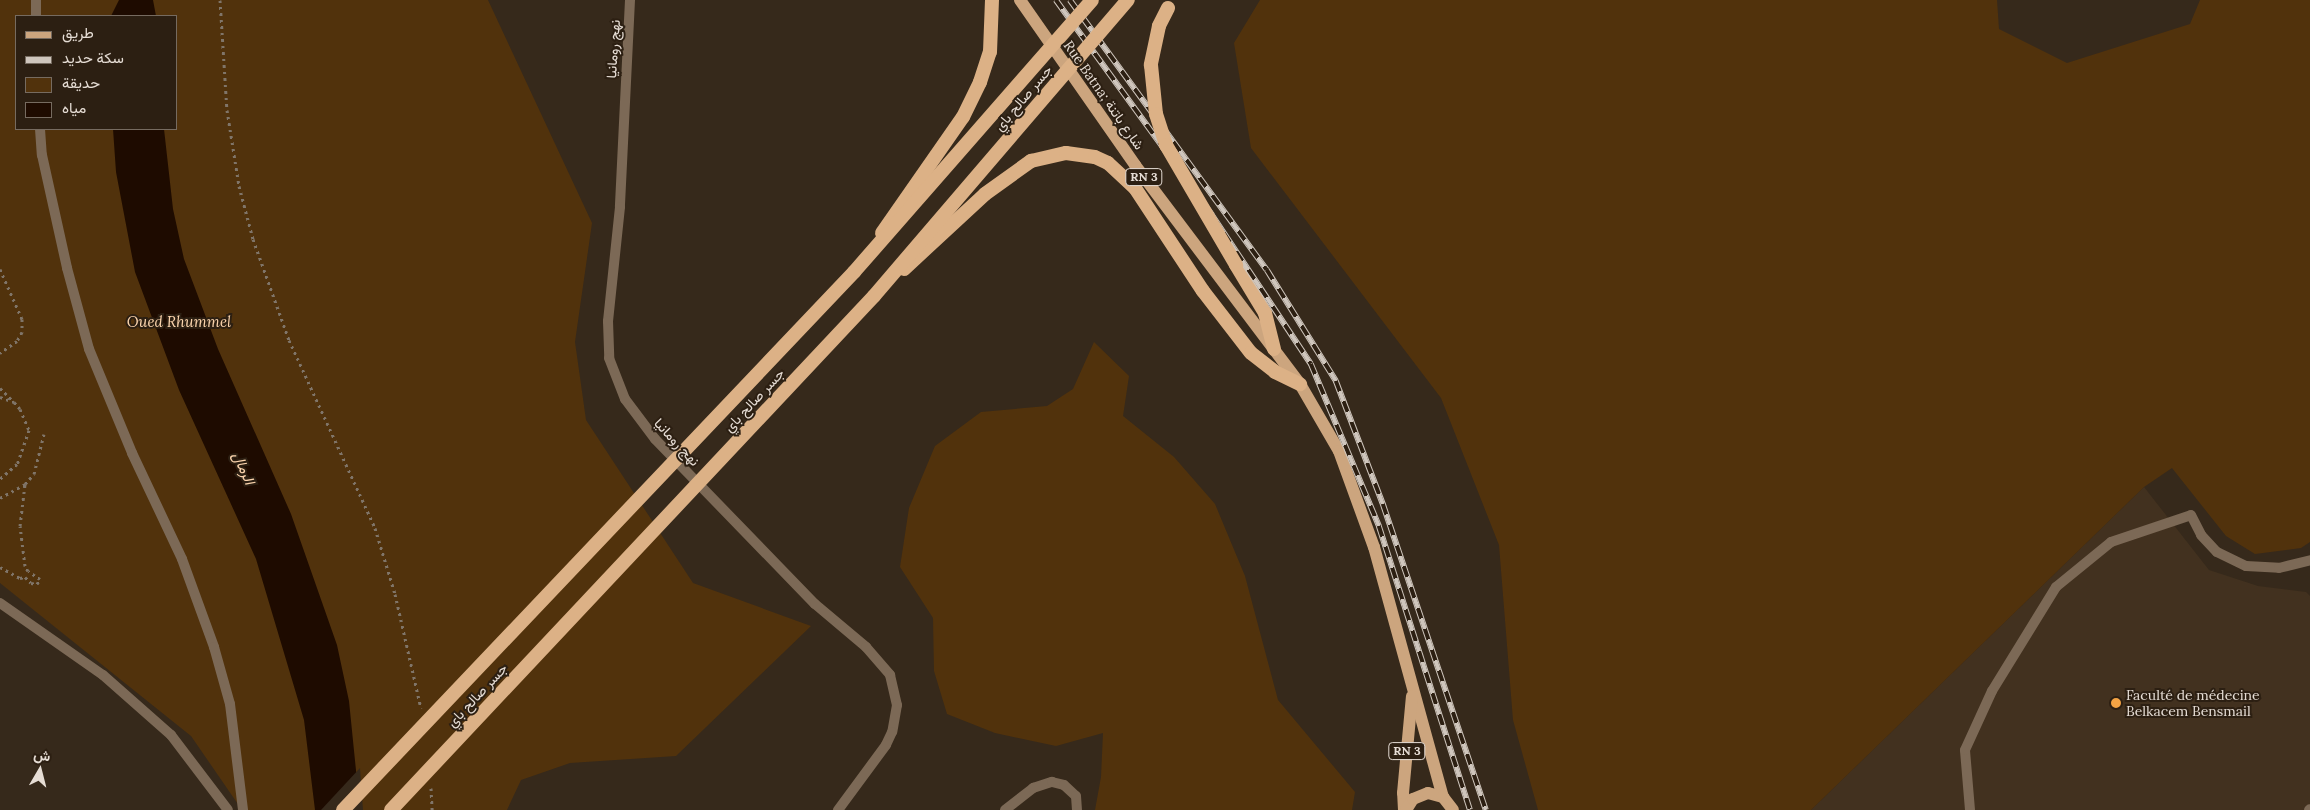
<!DOCTYPE html>
<meta charset="utf-8">
<style>
body{margin:0}
#map{position:relative;width:2310px;height:810px;overflow:hidden;background:#36291b;font-family:Lora,Vazirmatn,serif}
div>[style]{position:absolute}
[style*='--x']{left:calc(var(--x)*1px);top:calc(var(--y)*1px);width:calc(var(--w)*1px);rotate:calc(var(--a)*1deg)}
.built>*{inset:0;background:#42311f}
.green>*{inset:0;background:#51320c}
.water>*{inset:0;background:#1e0b00}
.pier>*{inset:0;background:#36291b}
.path>*{height:3px;margin-top:-1.5px;transform-origin:0;background:repeating-linear-gradient(90deg,#807569 0 2.5px,transparent 0 6.5px)}
.service>*{height:10px;margin:-5px;padding:0 5px;transform-origin:5px;border-radius:5px;background:#7c6956}
.minor>*{height:10px;margin:-5px;padding:0 5px;transform-origin:5px;border-radius:5px;background:#7c6956}
.tertiary>*{height:10px;margin:-5px;padding:0 5px;transform-origin:5px;border-radius:5px;background:#7c6956}
.primary>*{height:12px;margin:-6px;padding:0 6px;transform-origin:6px;border-radius:6px;background:#cca57e}
.trunk>*{height:14px;margin:-7px;padding:0 7px;transform-origin:7px;border-radius:7px;background:#dcb186}
.rail>*{height:5.5px;margin-top:-2.75px;transform-origin:0;background:repeating-linear-gradient(90deg,#2c1f12 0 11px,#cfc6bd 0 22px);box-sizing:border-box;border-block:1px solid #cfc6bd}
.trunk-bridge>*{height:14px;margin:-7px;padding:0 7px;transform-origin:7px;border-radius:7px;background:#dcb186}
.dots>*{width:14px;height:14px;translate:-50% -50%;box-sizing:border-box;border:2px solid #2c1f12;border-radius:50%}
span{translate:-50% -50%;white-space:nowrap;text-align:center;line-height:1.15;-webkit-text-stroke:4px #2c1f12;paint-order:stroke}
.shield-label span{padding:1px 4px;background:#2c1f12;border:1px solid;border-radius:4px;-webkit-text-stroke-width:0}
.shield-label{font-size:12px;color:#e6ddd5;font-weight:700}
.street-label{font-size:14px;color:#e6ddd5}
.poi-label{font-size:14px;color:#e6ddd5}
.left{translate:0 -50%;text-align:left}
.water-label{font-size:15px;color:#fbd4ad;font-style:italic}
.legend{position:absolute;left:15px;top:15px;width:162px;height:115px;box-sizing:border-box;background:#2c1f12;border:1px solid #766b60;margin:0;padding:6px 9px;list-style:none;font-size:15px;color:#e6ddd5}
.legend li{display:flex;align-items:center;gap:10px;height:25px}
.legend b{width:25px;border:1px solid #766b60}
.north{position:absolute;left:15px;top:745px;width:50px;height:50px;-webkit-text-stroke:4px #2c1f12;paint-order:stroke;rotate:8deg;font-size:14px;font-weight:700;line-height:20px;text-align:center;color:#e6ddd5}
.north::after{content:'';display:block;margin:auto;width:18px;height:22px;background:#e6ddd5;clip-path:polygon(50% 0,100% 100%,50% 72%,0 100%)}
</style>
<div id="map">
<div class="built">
<i style="clip-path:polygon(2144px 487px,2209px 570px,2258px 586px,2306px 592px,2310px 596px,2310px 810px,1811px 810px)"></i>
</div>
<div class="green">
<i style="clip-path:polygon(evenodd,0 0,488px 0,592px 223px,575px 342px,586px 420px,693px 583px,811px 626px,676px 756px,570px 763px,521px 780px,507px 810px,242px 810px,191px 736px,0 583px,0 0,16px 16px,176px 16px,176px 129px,16px 129px,16px 16px)"></i>
<i style="clip-path:polygon(1260px 0,1997px 0,1999px 29px,2067px 63px,2190px 24px,2200px 0,2310px 0,2310px 542px,2301px 548px,2255px 554px,2226px 536px,2172px 468px,2144px 487px,1811px 810px,1538px 810px,1513px 720px,1499px 545px,1441px 398px,1251px 148px,1234px 43px)"></i>
<i style="clip-path:polygon(1094px 342px,1129px 376px,1123px 416px,1174px 457px,1215px 504px,1245px 576px,1278px 700px,1355px 792px,1352px 810px,1095px 810px,1101px 777px,1103px 733px,1056px 746px,995px 733px,947px 714px,934px 671px,933px 618px,900px 567px,909px 508px,935px 446px,981px 412px,1047px 406px,1073px 389px)"></i>
</div>
<div class="water">
<i style="clip-path:polygon(119px 0,153px 0,156px 16px,111px 16px)"></i>
<i style="clip-path:polygon(113px 129px,164px 129px,173px 209px,184px 259px,218px 349px,291px 514px,337px 645px,349px 701px,360px 810px,315px 810px,304px 720px,256px 559px,179px 390px,135px 272px,116px 172px)"></i>
</div>
<div class="pier">
<i style="clip-path:polygon(360px 768px,363px 810px,321px 810px)"></i>
</div>
<div class="path">
<i style="--x:220;--y:0;--w:110;--a:86.4"></i>
<i style="--x:227;--y:110;--w:77;--a:81"></i>
<i style="--x:239;--y:186;--w:55;--a:75.2"></i>
<i style="--x:253;--y:239;--w:107;--a:70.4"></i>
<i style="--x:289;--y:340;--w:207;--a:65.4"></i>
<i style="--x:375;--y:528;--w:69;--a:73.1"></i>
<i style="--x:395;--y:594;--w:117;--a:77.2"></i>
<i style="--x:0;--y:269;--w:55;--a:66.3"></i>
<i style="--x:22;--y:319;--w:13;--a:90"></i>
<i style="--x:22;--y:332;--w:10;--a:119"></i>
<i style="--x:17;--y:341;--w:21;--a:145"></i>
<i style="--x:0;--y:388;--w:17;--a:45"></i>
<i style="--x:0;--y:397;--w:15;--a:20"></i>
<i style="--x:14;--y:402;--w:9;--a:49"></i>
<i style="--x:20;--y:409;--w:23;--a:67"></i>
<i style="--x:29;--y:430;--w:36;--a:109"></i>
<i style="--x:17;--y:464;--w:23;--a:139"></i>
<i style="--x:0;--y:498;--w:29;--a:-29"></i>
<i style="--x:25;--y:484;--w:13;--a:-48"></i>
<i style="--x:34;--y:474;--w:41;--a:-76"></i>
<i style="--x:0;--y:567;--w:23;--a:29"></i>
<i style="--x:20;--y:578;--w:5;--a:-11"></i>
<i style="--x:25;--y:577;--w:8;--a:45"></i>
<i style="--x:31;--y:583;--w:6;--a:9"></i>
<i style="--x:37;--y:584;--w:6;--a:-59"></i>
<i style="--x:40;--y:579;--w:14;--a:-146"></i>
<i style="--x:28;--y:571;--w:6;--a:-121"></i>
<i style="--x:25;--y:566;--w:40;--a:-97.1"></i>
<i style="--x:20;--y:526;--w:42;--a:-83.2"></i>
<i style="--x:431;--y:788;--w:22;--a:87"></i>
</div>
<div class="service">
<i style="--x:1970;--y:810;--w:60;--a:-94.8"></i>
<i style="--x:1965;--y:750;--w:65;--a:-65.4"></i>
<i style="--x:1992;--y:691;--w:122;--a:-58.4"></i>
<i style="--x:2056;--y:587;--w:71;--a:-39.3"></i>
<i style="--x:2111;--y:542;--w:84;--a:-18.6"></i>
<i style="--x:2309;--y:810;--w:1;--a:-45"></i>
</div>
<div class="minor">
<i style="--x:36;--y:16;--w:16;--a:-90"></i>
<i style="--x:40;--y:129;--w:26;--a:86"></i>
<i style="--x:42;--y:155;--w:116;--a:77.5"></i>
<i style="--x:67;--y:268;--w:84;--a:74.8"></i>
<i style="--x:89;--y:349;--w:113;--a:67.5"></i>
<i style="--x:132;--y:453;--w:117;--a:64.7"></i>
<i style="--x:182;--y:559;--w:94;--a:70"></i>
<i style="--x:214;--y:647;--w:59;--a:74.3"></i>
<i style="--x:230;--y:704;--w:107;--a:83"></i>
<i style="--x:0;--y:603;--w:126;--a:35"></i>
<i style="--x:103;--y:675;--w:91;--a:41.4"></i>
<i style="--x:171;--y:735;--w:94;--a:52.8"></i>
</div>
<div class="tertiary">
<i style="--x:630;--y:0;--w:207;--a:92.8"></i>
<i style="--x:620;--y:207;--w:115;--a:96"></i>
<i style="--x:608;--y:321;--w:37;--a:88"></i>
<i style="--x:609;--y:358;--w:44;--a:68.7"></i>
<i style="--x:625;--y:399;--w:50;--a:53.1"></i>
<i style="--x:655;--y:439;--w:230;--a:45.9"></i>
<i style="--x:815;--y:604;--w:67;--a:40.1"></i>
<i style="--x:866;--y:647;--w:37;--a:49"></i>
<i style="--x:890;--y:675;--w:31;--a:77"></i>
<i style="--x:897;--y:705;--w:27;--a:100"></i>
<i style="--x:892;--y:732;--w:14;--a:115"></i>
<i style="--x:886;--y:745;--w:81;--a:126.4"></i>
<i style="--x:2191;--y:515;--w:22;--a:63"></i>
<i style="--x:2201;--y:535;--w:23;--a:47"></i>
<i style="--x:2217;--y:552;--w:32;--a:26"></i>
<i style="--x:2246;--y:566;--w:33;--a:3"></i>
<i style="--x:2279;--y:568;--w:32;--a:-14"></i>
<i style="--x:1005;--y:810;--w:36;--a:-38"></i>
<i style="--x:1033;--y:788;--w:20;--a:-18"></i>
<i style="--x:1052;--y:782;--w:12;--a:14"></i>
<i style="--x:1064;--y:785;--w:16;--a:43"></i>
<i style="--x:1076;--y:796;--w:14;--a:86"></i>
</div>
<div class="primary">
<i style="--x:1020;--y:0;--w:201;--a:55.1"></i>
<i style="--x:1135;--y:165;--w:274;--a:53"></i>
<i style="--x:1300;--y:384;--w:78;--a:59.8"></i>
<i style="--x:1339;--y:451;--w:102;--a:70"></i>
<i style="--x:1374;--y:547;--w:259;--a:74.6"></i>
<i style="--x:1404;--y:810;--w:17;--a:-93"></i>
<i style="--x:1403;--y:793;--w:97;--a:-84.7"></i>
<i style="--x:1406;--y:810;--w:13;--a:-58"></i>
<i style="--x:1413;--y:799;--w:16;--a:-22"></i>
<i style="--x:1428;--y:793;--w:16;--a:15"></i>
<i style="--x:1443;--y:797;--w:16;--a:52"></i>
</div>
<div class="trunk">
<i style="--x:882;--y:233;--w:141;--a:-55.1"></i>
<i style="--x:963;--y:117;--w:39;--a:-64"></i>
<i style="--x:980;--y:82;--w:32;--a:-72"></i>
<i style="--x:990;--y:52;--w:52;--a:-87.8"></i>
<i style="--x:1236;--y:265;--w:56;--a:58.9"></i>
<i style="--x:1265;--y:313;--w:37;--a:76"></i>
<i style="--x:904;--y:269;--w:110;--a:-42.8"></i>
<i style="--x:985;--y:194;--w:57;--a:-35.7"></i>
<i style="--x:1031;--y:161;--w:36;--a:-13"></i>
<i style="--x:1066;--y:153;--w:29;--a:8"></i>
<i style="--x:1095;--y:157;--w:14;--a:25"></i>
<i style="--x:1108;--y:163;--w:37;--a:43"></i>
<i style="--x:1135;--y:188;--w:123;--a:56.6"></i>
<i style="--x:1203;--y:291;--w:78;--a:52.3"></i>
<i style="--x:1251;--y:353;--w:31;--a:38"></i>
<i style="--x:1275;--y:372;--w:28;--a:26"></i>
</div>
<div class="rail">
<i style="--x:1056;--y:0;--w:266;--a:54"></i>
<i style="--x:1212;--y:215;--w:179;--a:56.4"></i>
<i style="--x:1311;--y:364;--w:176;--a:67.2"></i>
<i style="--x:1379;--y:526;--w:298;--a:72.2"></i>
<i style="--x:1070;--y:0;--w:334;--a:53.9"></i>
<i style="--x:1267;--y:270;--w:131;--a:58.1"></i>
<i style="--x:1336;--y:381;--w:132;--a:69.1"></i>
<i style="--x:1383;--y:504;--w:323;--a:71.4"></i>
</div>
<div class="trunk-bridge">
<i style="--x:1168;--y:8;--w:20;--a:117"></i>
<i style="--x:1159;--y:26;--w:40;--a:102"></i>
<i style="--x:1151;--y:65;--w:49;--a:84.2"></i>
<i style="--x:1156;--y:114;--w:33;--a:72"></i>
<i style="--x:1166;--y:145;--w:139;--a:59.7"></i>
<i style="--x:343;--y:810;--w:742;--a:-46.47"></i>
<i style="--x:854;--y:272;--w:361;--a:-48.8"></i>
<i style="--x:391;--y:810;--w:705;--a:-46.78"></i>
<i style="--x:874;--y:296;--w:390;--a:-49.4"></i>
</div>
<div class="dots">
<i style="left:2116px;top:703px;background:#f4a344"></i>
</div>
<div class="shield-label">
<span style="left:1144px;top:177px">RN 3</span>
<span style="left:1407px;top:751px">RN 3</span>
</div>
<div class="street-label">
<span style="left:613px;top:49px;rotate:-86deg">نهج رومانيا</span>
<span style="left:1104px;top:95px;rotate:55deg">Rue Batna; شارع باتنة</span>
<span style="left:1023px;top:98px;rotate:-50deg">جسر صالح باي</span>
<span style="left:754px;top:400px;rotate:-47deg">جسر صالح باي</span>
<span style="left:677px;top:442px;rotate:47deg">نهج رومانيا</span>
<span style="left:477px;top:695px;rotate:-47deg">جسر صالح باي</span>
</div>
<div class="poi-label">
<span class="left" style="left:2126px;top:703px">Faculté de médecine<br>Belkacem Bensmail</span>
</div>
<div class="water-label">
<span style="left:179px;top:322px">Oued Rhummel</span>
<span style="left:244px;top:468px;rotate:66deg">الرمال</span>
</div>
<ul class="legend">
<li><b style="height:6px;background:#cca57e"></b>طريق</li>
<li><b style="height:6px;background:#cfc6bd"></b>سكة حديد</li>
<li><b style="height:14px;background:#51320c"></b>حديقة</li>
<li><b style="height:14px;background:#1e0b00"></b>مياه</li>
</ul>
<div class="north">ش</div>
</div>
